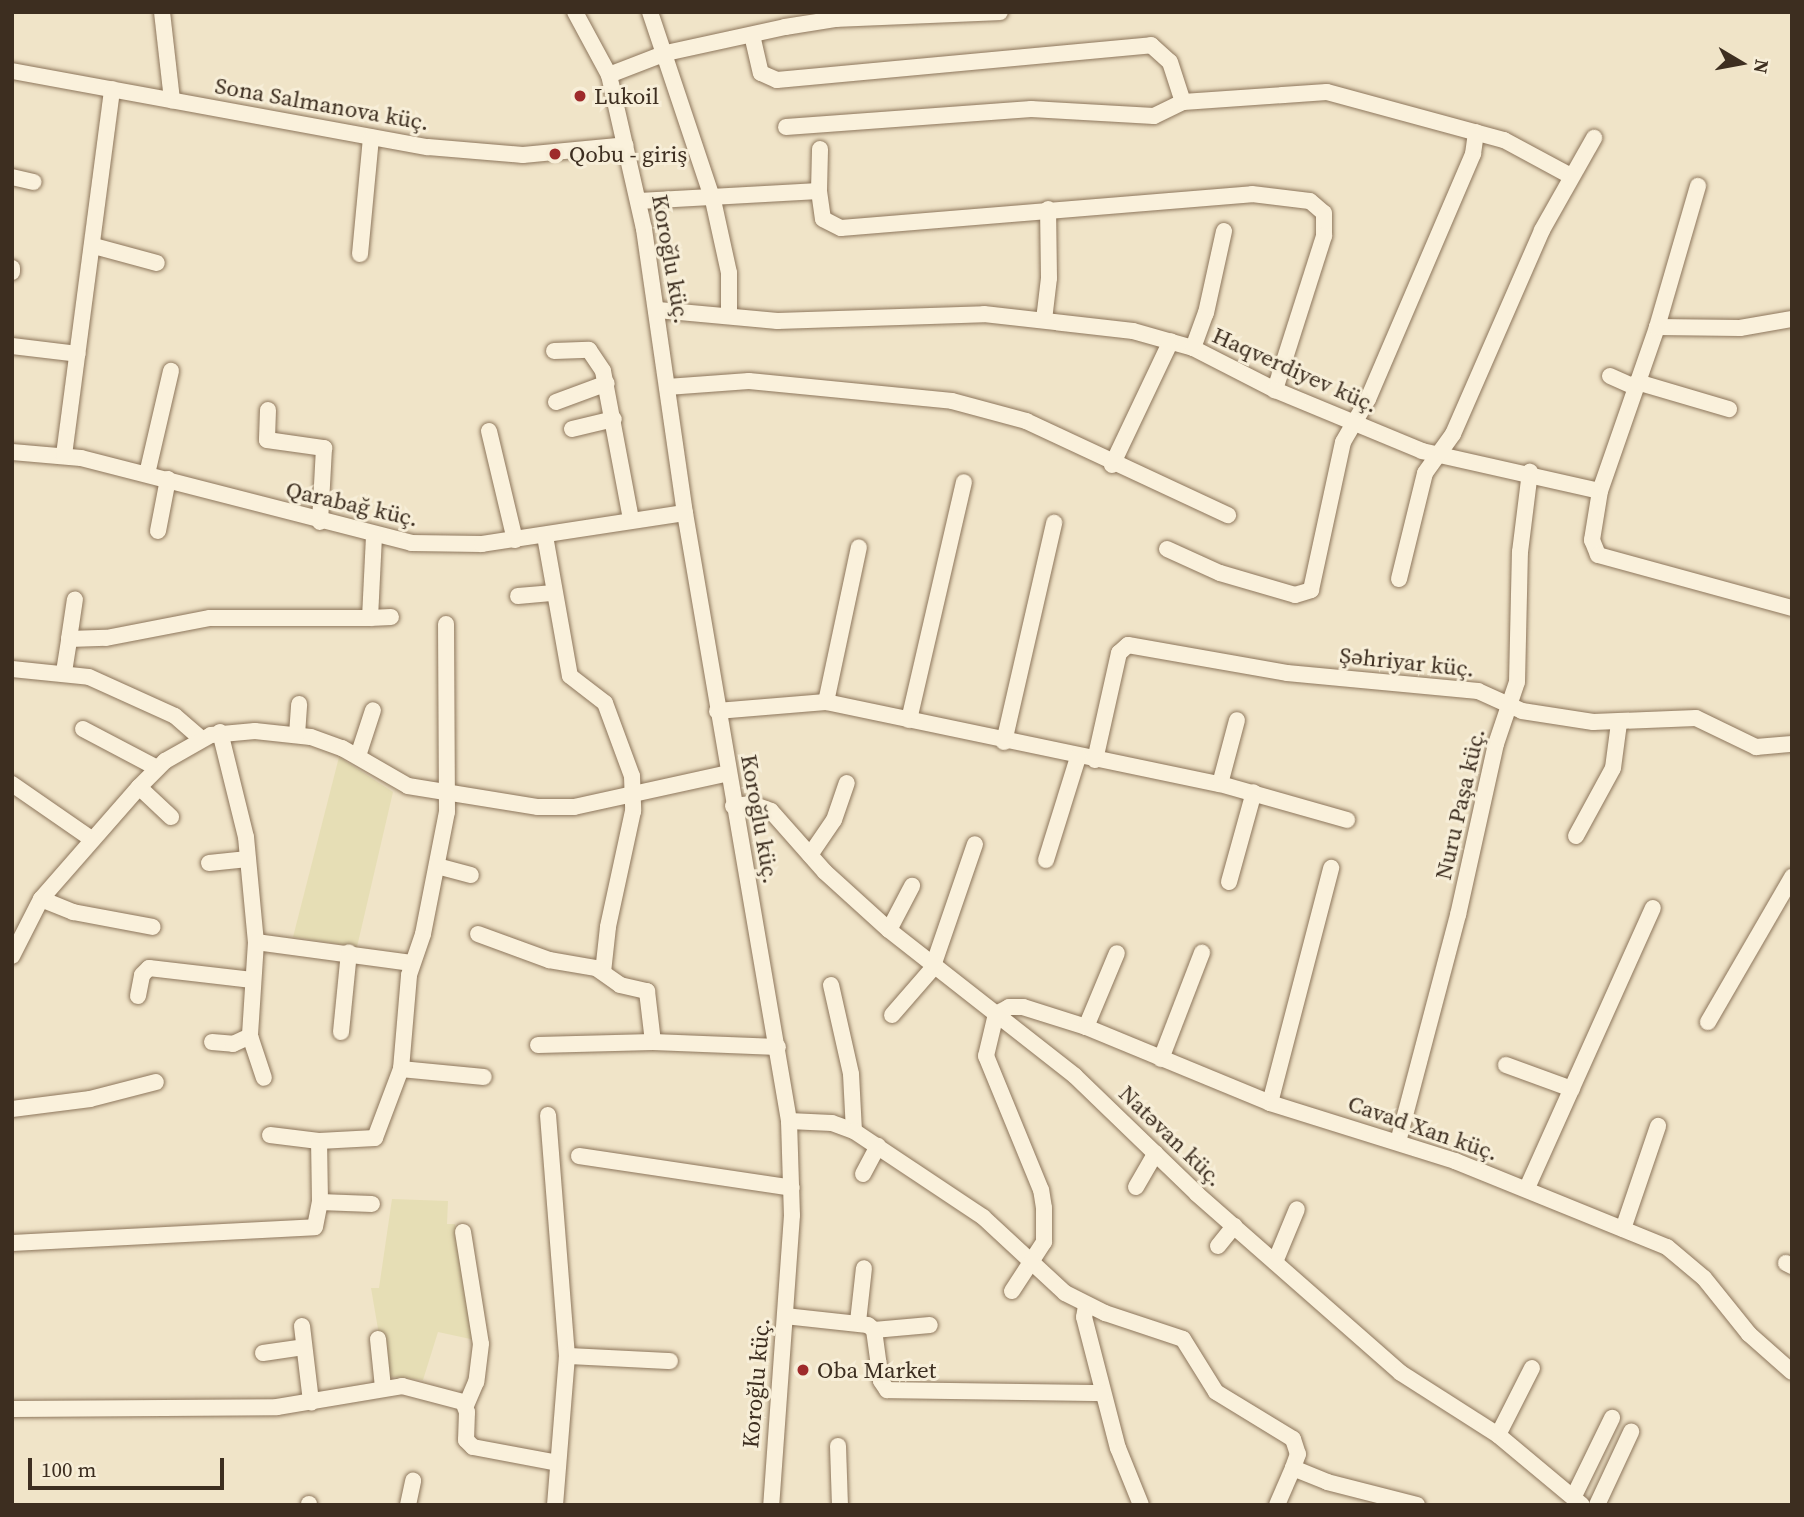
<!DOCTYPE html>
<meta charset="utf-8">
<style>
body{margin:0}
#map{position:relative;width:1804px;height:1517px;overflow:hidden;background:#f0e4c8;font-family:"Source Serif 4",serif}
div>[style]{position:absolute}
[style*='--x']{left:calc(var(--x)*1px);top:calc(var(--y)*1px);width:calc(var(--w)*1px);rotate:calc(var(--a)*1deg)}
.farmland>*{inset:0;background:#e6deb5}
.roads{filter:drop-shadow(0 0 2px #8d765c) drop-shadow(0 0 2px #8d765c)}
.minor>*{height:16px;margin:-8px;padding:0 8px;transform-origin:8px;border-radius:8px;background:#faf1dc}
.dots>*{width:19px;height:19px;translate:-50% -50%;box-sizing:border-box;border:4px solid #f7eed8;border-radius:50%}
span{translate:-50% -50%;white-space:nowrap;text-align:center;line-height:1.15;-webkit-text-stroke:6px #f7eed8;paint-order:stroke}
.poi-label{font-size:23px;color:#3d2e20}
.left{translate:0 -50%;text-align:left}
.street-label{font-size:23px;color:#3d2e20}
.frame{position:absolute;inset:0;border:14px solid #3d2e20;pointer-events:none}
.north{position:absolute;left:1706px;top:28px;width:70px;height:70px;-webkit-text-stroke:5px #f7eed8;paint-order:stroke;rotate:100deg;font-size:19px;font-weight:700;line-height:28px;text-align:center;color:#3d2e20}
.north::after{content:'';display:block;margin:auto;width:24px;height:32px;background:#3d2e20;clip-path:polygon(50% 0,100% 100%,50% 72%,0 100%)}
.scale{position:absolute;left:28px;top:1458px;width:196px;height:32px;box-sizing:border-box;border:4px solid #3d2e20;border-top:0;padding-left:9px;font-size:21px;line-height:24px;white-space:nowrap;color:#3d2e20;-webkit-text-stroke:5px #f7eed8;paint-order:stroke}
</style>
<div id="map">
<div class="farmland">
<i style="clip-path:polygon(339px 757px,393px 792px,357px 947px,293px 937px)"></i>
<i style="clip-path:polygon(392px 1199px,448px 1201px,447px 1224px,455px 1224px,475px 1340px,438px 1332px,423px 1380px,386px 1376px,371px 1288px,379px 1288px)"></i>
</div>
<div class="roads">
<div class="minor">
<i style="--x:162;--y:12;--w:89;--a:83.5"></i>
<i style="--x:575;--y:12;--w:72;--a:61.6"></i>
<i style="--x:609;--y:75;--w:158;--a:77.2"></i>
<i style="--x:644;--y:229;--w:287;--a:81.8"></i>
<i style="--x:685;--y:513;--w:617;--a:80.29"></i>
<i style="--x:789;--y:1121;--w:94;--a:88.2"></i>
<i style="--x:792;--y:1215;--w:291;--a:94.1"></i>
<i style="--x:650;--y:12;--w:198;--a:71.5"></i>
<i style="--x:713;--y:200;--w:75;--a:77.6"></i>
<i style="--x:729;--y:273;--w:40;--a:90"></i>
<i style="--x:752;--y:35;--w:39;--a:77"></i>
<i style="--x:761;--y:73;--w:17;--a:24"></i>
<i style="--x:777;--y:80;--w:376;--a:-5.3"></i>
<i style="--x:1151;--y:45;--w:25;--a:42"></i>
<i style="--x:1170;--y:62;--w:42;--a:72"></i>
<i style="--x:1183;--y:102;--w:144;--a:-4"></i>
<i style="--x:1327;--y:92;--w:183;--a:15.2"></i>
<i style="--x:1504;--y:140;--w:74;--a:28.3"></i>
<i style="--x:12;--y:71;--w:423;--a:10.4"></i>
<i style="--x:428;--y:147;--w:95;--a:4.8"></i>
<i style="--x:523;--y:155;--w:103;--a:-5.5"></i>
<i style="--x:609;--y:75;--w:61;--a:-21.1"></i>
<i style="--x:666;--y:53;--w:122;--a:-12.3"></i>
<i style="--x:785;--y:27;--w:52;--a:-8.9"></i>
<i style="--x:836;--y:19;--w:164;--a:-2.4"></i>
<i style="--x:786;--y:127;--w:246;--a:-4.2"></i>
<i style="--x:1031;--y:109;--w:123;--a:3.3"></i>
<i style="--x:1154;--y:116;--w:32;--a:-26"></i>
<i style="--x:12;--y:177;--w:22;--a:13"></i>
<i style="--x:819;--y:191;--w:42;--a:-88.6"></i>
<i style="--x:639;--y:201;--w:180;--a:-3.2"></i>
<i style="--x:819;--y:191;--w:28;--a:82"></i>
<i style="--x:823;--y:219;--w:20;--a:27"></i>
<i style="--x:841;--y:228;--w:412;--a:-4.7"></i>
<i style="--x:1252;--y:194;--w:58;--a:6.9"></i>
<i style="--x:1310;--y:201;--w:18;--a:41"></i>
<i style="--x:1324;--y:213;--w:23;--a:90"></i>
<i style="--x:1324;--y:236;--w:162;--a:107.7"></i>
<i style="--x:94;--y:246;--w:65;--a:15.1"></i>
<i style="--x:360;--y:254;--w:117;--a:-84.6"></i>
<i style="--x:12;--y:268;--w:4;--a:90"></i>
<i style="--x:658;--y:310;--w:120;--a:5.3"></i>
<i style="--x:777;--y:321;--w:207;--a:-1.9"></i>
<i style="--x:984;--y:314;--w:150;--a:6.5"></i>
<i style="--x:1133;--y:331;--w:62;--a:15.8"></i>
<i style="--x:1193;--y:348;--w:92;--a:27.1"></i>
<i style="--x:1275;--y:390;--w:159;--a:22.5"></i>
<i style="--x:1422;--y:451;--w:182;--a:12.7"></i>
<i style="--x:1600;--y:491;--w:174;--a:-70.8"></i>
<i style="--x:1657;--y:327;--w:83;--a:0.7"></i>
<i style="--x:1740;--y:328;--w:53;--a:-9.8"></i>
<i style="--x:1044;--y:320;--w:42;--a:-83.2"></i>
<i style="--x:1049;--y:278;--w:69;--a:-90.8"></i>
<i style="--x:1657;--y:327;--w:147;--a:-73.8"></i>
<i style="--x:12;--y:346;--w:66;--a:6.9"></i>
<i style="--x:1193;--y:348;--w:37;--a:-70"></i>
<i style="--x:1206;--y:313;--w:84;--a:-77.6"></i>
<i style="--x:554;--y:351;--w:35;--a:-2"></i>
<i style="--x:589;--y:350;--w:25;--a:56"></i>
<i style="--x:603;--y:371;--w:151;--a:79.3"></i>
<i style="--x:1610;--y:376;--w:27;--a:24"></i>
<i style="--x:1637;--y:382;--w:96;--a:16.4"></i>
<i style="--x:667;--y:387;--w:82;--a:-4.2"></i>
<i style="--x:749;--y:381;--w:204;--a:5.6"></i>
<i style="--x:952;--y:401;--w:77;--a:15.1"></i>
<i style="--x:1026;--y:421;--w:223;--a:25"></i>
<i style="--x:556;--y:402;--w:54;--a:-20.4"></i>
<i style="--x:268;--y:410;--w:30;--a:92"></i>
<i style="--x:267;--y:440;--w:58;--a:8"></i>
<i style="--x:324;--y:448;--w:74;--a:93.1"></i>
<i style="--x:572;--y:429;--w:43;--a:-13.4"></i>
<i style="--x:489;--y:431;--w:112;--a:76.6"></i>
<i style="--x:12;--y:452;--w:69;--a:5"></i>
<i style="--x:81;--y:458;--w:341;--a:14.4"></i>
<i style="--x:411;--y:543;--w:71;--a:0.8"></i>
<i style="--x:482;--y:544;--w:205;--a:-8.7"></i>
<i style="--x:64;--y:455;--w:369;--a:-82.5"></i>
<i style="--x:1112;--y:465;--w:137;--a:-64.6"></i>
<i style="--x:147;--y:474;--w:106;--a:-76.9"></i>
<i style="--x:1600;--y:491;--w:50;--a:99.3"></i>
<i style="--x:1592;--y:540;--w:16;--a:68"></i>
<i style="--x:1598;--y:555;--w:201;--a:15.3"></i>
<i style="--x:158;--y:531;--w:53;--a:-79.1"></i>
<i style="--x:545;--y:536;--w:142;--a:79.9"></i>
<i style="--x:570;--y:676;--w:44;--a:37.6"></i>
<i style="--x:605;--y:703;--w:78;--a:69.7"></i>
<i style="--x:632;--y:776;--w:35;--a:88"></i>
<i style="--x:633;--y:811;--w:119;--a:102.2"></i>
<i style="--x:608;--y:927;--w:45;--a:96.3"></i>
<i style="--x:1167;--y:549;--w:58;--a:24.4"></i>
<i style="--x:1220;--y:573;--w:78;--a:16.3"></i>
<i style="--x:1295;--y:595;--w:17;--a:-17"></i>
<i style="--x:1311;--y:590;--w:151;--a:-77.8"></i>
<i style="--x:1343;--y:442;--w:50;--a:-59.8"></i>
<i style="--x:1368;--y:399;--w:267;--a:-66.8"></i>
<i style="--x:1473;--y:154;--w:22;--a:-82"></i>
<i style="--x:1399;--y:579;--w:109;--a:-76.2"></i>
<i style="--x:1425;--y:473;--w:48;--a:-54.3"></i>
<i style="--x:1453;--y:434;--w:223;--a:-66.4"></i>
<i style="--x:1542;--y:230;--w:106;--a:-60.5"></i>
<i style="--x:518;--y:596;--w:36;--a:-5"></i>
<i style="--x:370;--y:618;--w:21;--a:-3"></i>
<i style="--x:69;--y:639;--w:40;--a:-81.5"></i>
<i style="--x:12;--y:669;--w:77;--a:5.9"></i>
<i style="--x:89;--y:677;--w:94;--a:24.4"></i>
<i style="--x:175;--y:716;--w:33;--a:41"></i>
<i style="--x:64;--y:672;--w:33;--a:-81"></i>
<i style="--x:69;--y:639;--w:37;--a:-2"></i>
<i style="--x:106;--y:638;--w:106;--a:-10.9"></i>
<i style="--x:210;--y:618;--w:160;--a:0"></i>
<i style="--x:370;--y:618;--w:83;--a:-87.2"></i>
<i style="--x:826;--y:702;--w:158;--a:-78"></i>
<i style="--x:717;--y:711;--w:109;--a:-4.7"></i>
<i style="--x:826;--y:702;--w:402;--a:11.8"></i>
<i style="--x:1220;--y:784;--w:132;--a:15.8"></i>
<i style="--x:909;--y:720;--w:244;--a:-77"></i>
<i style="--x:83;--y:729;--w:84;--a:27.8"></i>
<i style="--x:220;--y:732;--w:108;--a:76.1"></i>
<i style="--x:246;--y:837;--w:105;--a:84.6"></i>
<i style="--x:256;--y:942;--w:94;--a:93.7"></i>
<i style="--x:250;--y:1036;--w:44;--a:71.6"></i>
<i style="--x:297;--y:735;--w:31;--a:-86"></i>
<i style="--x:1004;--y:742;--w:225;--a:-77.1"></i>
<i style="--x:358;--y:756;--w:48;--a:-71.9"></i>
<i style="--x:1095;--y:760;--w:110;--a:-77.4"></i>
<i style="--x:1119;--y:653;--w:12;--a:-42"></i>
<i style="--x:1128;--y:645;--w:161;--a:10"></i>
<i style="--x:1287;--y:673;--w:192;--a:5.4"></i>
<i style="--x:1478;--y:691;--w:48;--a:24.4"></i>
<i style="--x:1522;--y:711;--w:72;--a:8.8"></i>
<i style="--x:1593;--y:722;--w:103;--a:-2.2"></i>
<i style="--x:1696;--y:718;--w:67;--a:25.8"></i>
<i style="--x:1756;--y:747;--w:36;--a:-5"></i>
<i style="--x:12;--y:784;--w:98;--a:34.7"></i>
<i style="--x:1220;--y:784;--w:66;--a:-75.1"></i>
<i style="--x:139;--y:787;--w:44;--a:43.2"></i>
<i style="--x:733;--y:806;--w:19;--a:-6"></i>
<i style="--x:752;--y:804;--w:20;--a:20"></i>
<i style="--x:771;--y:811;--w:81;--a:48.5"></i>
<i style="--x:825;--y:872;--w:86;--a:42.2"></i>
<i style="--x:889;--y:930;--w:236;--a:38.1"></i>
<i style="--x:1075;--y:1076;--w:170;--a:44"></i>
<i style="--x:1197;--y:1194;--w:271;--a:41.3"></i>
<i style="--x:1401;--y:1373;--w:115;--a:32.6"></i>
<i style="--x:1498;--y:1435;--w:109;--a:39.8"></i>
<i style="--x:1576;--y:836;--w:77;--a:-61.4"></i>
<i style="--x:1613;--y:768;--w:45;--a:-82.4"></i>
<i style="--x:810;--y:855;--w:42;--a:-55.6"></i>
<i style="--x:834;--y:820;--w:39;--a:-71"></i>
<i style="--x:1046;--y:860;--w:108;--a:-72.7"></i>
<i style="--x:209;--y:863;--w:39;--a:-6"></i>
<i style="--x:437;--y:866;--w:35;--a:15"></i>
<i style="--x:1229;--y:882;--w:93;--a:-74.5"></i>
<i style="--x:41;--y:899;--w:35;--a:22"></i>
<i style="--x:73;--y:912;--w:81;--a:10.6"></i>
<i style="--x:889;--y:930;--w:50;--a:-62.4"></i>
<i style="--x:478;--y:934;--w:76;--a:20.1"></i>
<i style="--x:549;--y:960;--w:48;--a:9.7"></i>
<i style="--x:596;--y:968;--w:29;--a:35"></i>
<i style="--x:620;--y:985;--w:28;--a:13"></i>
<i style="--x:647;--y:991;--w:51;--a:83.3"></i>
<i style="--x:256;--y:942;--w:157;--a:7.7"></i>
<i style="--x:12;--y:956;--w:64;--a:-63"></i>
<i style="--x:41;--y:899;--w:149;--a:-48.8"></i>
<i style="--x:139;--y:787;--w:37;--a:-45"></i>
<i style="--x:165;--y:761;--w:53;--a:-29.5"></i>
<i style="--x:211;--y:735;--w:44;--a:-5.2"></i>
<i style="--x:255;--y:731;--w:56;--a:6.1"></i>
<i style="--x:311;--y:737;--w:33;--a:20"></i>
<i style="--x:342;--y:748;--w:76;--a:29.9"></i>
<i style="--x:408;--y:786;--w:132;--a:9.2"></i>
<i style="--x:538;--y:807;--w:36;--a:0"></i>
<i style="--x:574;--y:807;--w:158;--a:-12.4"></i>
<i style="--x:831;--y:985;--w:91;--a:77.3"></i>
<i style="--x:851;--y:1074;--w:57;--a:87"></i>
<i style="--x:138;--y:996;--w:21;--a:-79"></i>
<i style="--x:142;--y:975;--w:10;--a:-45"></i>
<i style="--x:149;--y:968;--w:104;--a:6.6"></i>
<i style="--x:892;--y:1015;--w:61;--a:-49"></i>
<i style="--x:932;--y:969;--w:132;--a:-71"></i>
<i style="--x:1708;--y:1022;--w:168;--a:-59.9"></i>
<i style="--x:1086;--y:1027;--w:80;--a:-67.3"></i>
<i style="--x:341;--y:1032;--w:80;--a:-84.3"></i>
<i style="--x:212;--y:1042;--w:21;--a:5"></i>
<i style="--x:233;--y:1044;--w:19;--a:-25"></i>
<i style="--x:538;--y:1045;--w:115;--a:-1.5"></i>
<i style="--x:653;--y:1042;--w:125;--a:2.3"></i>
<i style="--x:1161;--y:1059;--w:114;--a:-68.9"></i>
<i style="--x:1506;--y:1065;--w:70;--a:20"></i>
<i style="--x:401;--y:1069;--w:83;--a:5.5"></i>
<i style="--x:1270;--y:1103;--w:243;--a:-75.4"></i>
<i style="--x:12;--y:1109;--w:79;--a:-7.3"></i>
<i style="--x:90;--y:1099;--w:68;--a:-14.4"></i>
<i style="--x:548;--y:1115;--w:242;--a:85.5"></i>
<i style="--x:567;--y:1356;--w:149;--a:94.6"></i>
<i style="--x:789;--y:1121;--w:43;--a:2.7"></i>
<i style="--x:832;--y:1123;--w:23;--a:20"></i>
<i style="--x:854;--y:1131;--w:155;--a:33.7"></i>
<i style="--x:983;--y:1217;--w:112;--a:42.8"></i>
<i style="--x:1065;--y:1293;--w:45;--a:26.6"></i>
<i style="--x:1105;--y:1313;--w:82;--a:18.4"></i>
<i style="--x:1183;--y:1339;--w:62;--a:58.1"></i>
<i style="--x:1216;--y:1392;--w:90;--a:31.4"></i>
<i style="--x:1293;--y:1439;--w:16;--a:72"></i>
<i style="--x:1298;--y:1454;--w:15;--a:110"></i>
<i style="--x:1293;--y:1468;--w:37;--a:22"></i>
<i style="--x:1327;--y:1482;--w:93;--a:14.3"></i>
<i style="--x:270;--y:1135;--w:49;--a:7"></i>
<i style="--x:1398;--y:1142;--w:235;--a:-75.2"></i>
<i style="--x:1458;--y:915;--w:175;--a:-77.5"></i>
<i style="--x:1496;--y:744;--w:65;--a:-71.3"></i>
<i style="--x:1517;--y:682;--w:130;--a:-88.7"></i>
<i style="--x:1520;--y:552;--w:81;--a:-82.9"></i>
<i style="--x:579;--y:1156;--w:215;--a:8.5"></i>
<i style="--x:863;--y:1174;--w:32;--a:-62"></i>
<i style="--x:1136;--y:1187;--w:39;--a:-60"></i>
<i style="--x:1527;--y:1188;--w:307;--a:-65.8"></i>
<i style="--x:320;--y:1202;--w:52;--a:2.2"></i>
<i style="--x:1623;--y:1229;--w:109;--a:-71.2"></i>
<i style="--x:463;--y:1232;--w:113;--a:80.9"></i>
<i style="--x:481;--y:1344;--w:38;--a:97"></i>
<i style="--x:476;--y:1382;--w:26;--a:113"></i>
<i style="--x:12;--y:1243;--w:303;--a:-3"></i>
<i style="--x:315;--y:1227;--w:25;--a:-79"></i>
<i style="--x:320;--y:1202;--w:61;--a:-90.9"></i>
<i style="--x:319;--y:1141;--w:56;--a:-3.1"></i>
<i style="--x:375;--y:1138;--w:74;--a:-69.4"></i>
<i style="--x:401;--y:1069;--w:94;--a:-85.1"></i>
<i style="--x:409;--y:975;--w:43;--a:-71.1"></i>
<i style="--x:423;--y:934;--w:124;--a:-78.9"></i>
<i style="--x:447;--y:812;--w:188;--a:-90.3"></i>
<i style="--x:1218;--y:1246;--w:26;--a:-51"></i>
<i style="--x:1275;--y:1262;--w:57;--a:-67.5"></i>
<i style="--x:1786;--y:1263;--w:7;--a:27"></i>
<i style="--x:1012;--y:1291;--w:59;--a:-56.9"></i>
<i style="--x:1044;--y:1242;--w:34;--a:-90"></i>
<i style="--x:1044;--y:1208;--w:18;--a:-99"></i>
<i style="--x:1041;--y:1190;--w:145;--a:-112.3"></i>
<i style="--x:986;--y:1056;--w:43;--a:-76.6"></i>
<i style="--x:996;--y:1014;--w:15;--a:-28"></i>
<i style="--x:1009;--y:1007;--w:14;--a:0"></i>
<i style="--x:1023;--y:1007;--w:66;--a:17.6"></i>
<i style="--x:1086;--y:1027;--w:199;--a:22.4"></i>
<i style="--x:1270;--y:1103;--w:194;--a:17.4"></i>
<i style="--x:1455;--y:1161;--w:229;--a:22.1"></i>
<i style="--x:1667;--y:1247;--w:48;--a:40"></i>
<i style="--x:1704;--y:1278;--w:72;--a:51.2"></i>
<i style="--x:1749;--y:1334;--w:57;--a:41.5"></i>
<i style="--x:1086;--y:1306;--w:11;--a:100"></i>
<i style="--x:1084;--y:1317;--w:135;--a:75.5"></i>
<i style="--x:1118;--y:1448;--w:61;--a:68"></i>
<i style="--x:785;--y:1316;--w:83;--a:6.2"></i>
<i style="--x:868;--y:1325;--w:8;--a:40"></i>
<i style="--x:874;--y:1330;--w:51;--a:82.2"></i>
<i style="--x:881;--y:1381;--w:11;--a:56"></i>
<i style="--x:887;--y:1390;--w:216;--a:0.8"></i>
<i style="--x:858;--y:1322;--w:54;--a:-83.7"></i>
<i style="--x:302;--y:1326;--w:77;--a:83.2"></i>
<i style="--x:874;--y:1330;--w:56;--a:-5.1"></i>
<i style="--x:378;--y:1339;--w:48;--a:84.1"></i>
<i style="--x:263;--y:1353;--w:41;--a:-8.3"></i>
<i style="--x:567;--y:1356;--w:103;--a:2.8"></i>
<i style="--x:12;--y:1409;--w:265;--a:-0.4"></i>
<i style="--x:277;--y:1407;--w:127;--a:-9.5"></i>
<i style="--x:402;--y:1386;--w:63;--a:14.7"></i>
<i style="--x:463;--y:1402;--w:11;--a:68"></i>
<i style="--x:467;--y:1412;--w:28;--a:92"></i>
<i style="--x:466;--y:1440;--w:10;--a:45"></i>
<i style="--x:473;--y:1447;--w:86;--a:10.7"></i>
<i style="--x:1498;--y:1435;--w:75;--a:-63.1"></i>
<i style="--x:838;--y:1446;--w:59;--a:88.1"></i>
<i style="--x:1574;--y:1496;--w:87;--a:-64"></i>
<i style="--x:309;--y:1505;--w:1;--a:-90"></i>
<i style="--x:408;--y:1505;--w:25;--a:-78"></i>
<i style="--x:1277;--y:1505;--w:40;--a:-66.6"></i>
<i style="--x:1597;--y:1505;--w:81;--a:-65"></i>
</div>
</div>
<div class="dots">
<i style="left:580px;top:96px;background:#9e2a2b"></i>
<i style="left:555px;top:154px;background:#9e2a2b"></i>
<i style="left:803px;top:1370px;background:#9e2a2b"></i>
</div>
<div class="poi-label">
<span class="left" style="left:594px;top:96px">Lukoil</span>
<span class="left" style="left:569px;top:154px">Qobu - giriş</span>
<span class="left" style="left:817px;top:1370px">Oba Market</span>
</div>
<div class="street-label">
<span style="left:322px;top:104px;rotate:10deg">Sona Salmanova küç.</span>
<span style="left:671px;top:259px;rotate:80deg">Koroğlu küç.</span>
<span style="left:1295px;top:370px;rotate:24deg">Haqverdiyev küç.</span>
<span style="left:352px;top:504px;rotate:13deg">Qarabağ küç.</span>
<span style="left:1407px;top:662px;rotate:6deg">Şəhriyar küç.</span>
<span style="left:1460px;top:804px;rotate:-77deg">Nuru Paşa küç.</span>
<span style="left:760px;top:819px;rotate:80deg">Koroğlu küç.</span>
<span style="left:1423px;top:1128px;rotate:19deg">Cavad Xan küç.</span>
<span style="left:1171px;top:1136px;rotate:44deg">Natəvan küç.</span>
<span style="left:756px;top:1383px;rotate:-85deg">Koroğlu küç.</span>
</div>
<div class="frame"></div>
<div class="north">N</div>
<div class="scale">100 m</div>
</div>
